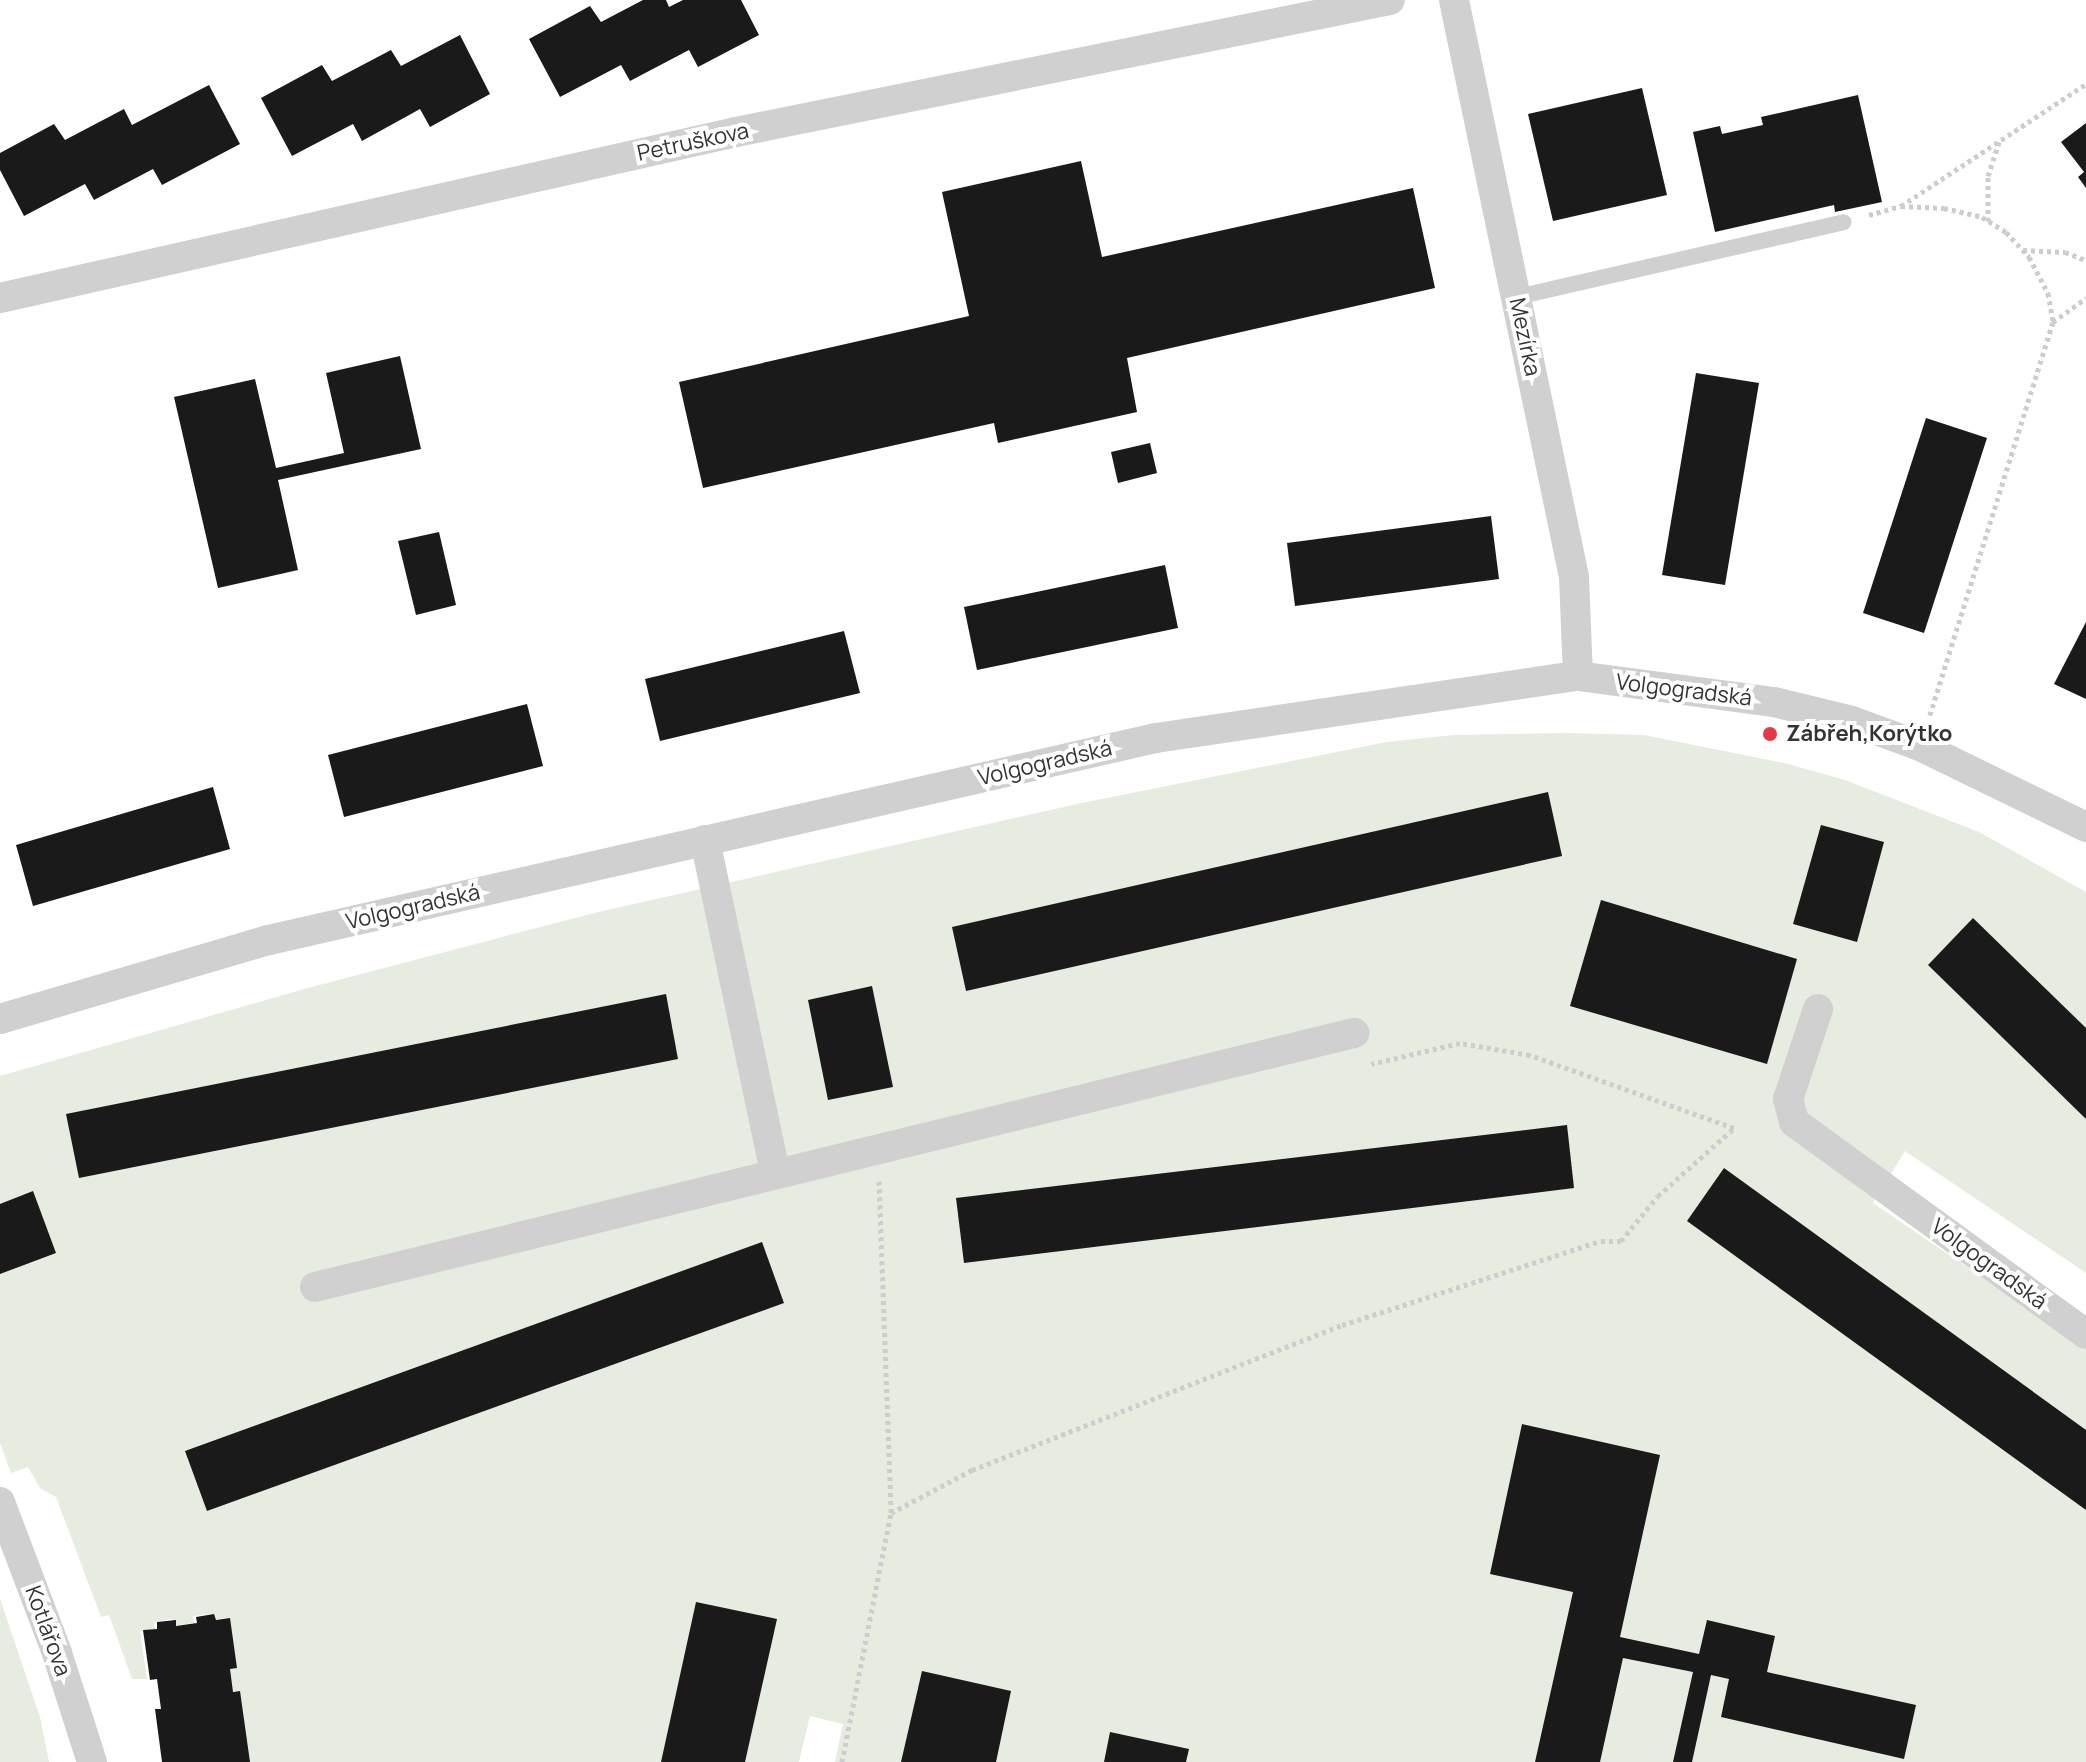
<!DOCTYPE html>
<meta charset="utf-8">
<style>
body{margin:0}
#map{position:relative;width:2086px;height:1762px;overflow:hidden;background:#fff;font-family:Manrope,sans-serif}
div>[style]{position:absolute}
[style*='--x']{left:calc(var(--x)*1px);top:calc(var(--y)*1px);width:calc(var(--w)*1px);rotate:calc(var(--a)*1deg)}
.green>*{inset:0;background:#e6ecdf}
.building>*{inset:0;background:#1a1a1a}
.path>*{height:5px;margin-top:-2.5px;transform-origin:0;background:repeating-linear-gradient(90deg,#cdcdcd 0 4px,transparent 0 8px)}
.lane>*{height:16px;margin:-8px;padding:0 8px;transform-origin:8px;border-radius:8px;background:#d0d0d0}
.street>*{height:30px;margin:-15px;padding:0 15px;transform-origin:15px;border-radius:15px;background:#d0d0d0}
.dots>*{width:22px;height:22px;translate:-50% -50%;box-sizing:border-box;border:4px solid #fff;border-radius:50%}
span{translate:-50% -50%;white-space:nowrap;text-align:center;line-height:1.15;-webkit-text-stroke:8px #fff;paint-order:stroke}
.street-label{font-size:22px;color:#333}
.poi-label{font-size:22px;color:#333;font-weight:700}
.left{translate:0 -50%;text-align:left}
</style>
<div id="map">
<div class="green">
<i style="clip-path:polygon(1564px 733px,1644px 735px,1784px 763px,1845px 780px,1979px 832px,2086px 892px,2086px 1273px,1905px 1151px,1873px 1203px,2086px 1348px,2086px 1762px,835px 1762px,843px 1724px,810px 1716px,799px 1762px,247px 1762px,237px 1691px,230px 1691px,227px 1668px,234px 1667px,227px 1618px,213px 1620px,211px 1614px,193px 1616px,194px 1623px,174px 1626px,172px 1619px,154px 1622px,155px 1629px,140px 1631px,147px 1679px,132px 1679px,109px 1615px,101px 1617px,56px 1497px,40px 1488px,28px 1467px,11px 1473px,0 1443px,0 1076px,308px 988px,594px 913px,1077px 804px,1387px 742px,1454px 735px)"></i>
<i style="clip-path:polygon(0 1599px,40px 1717px,49px 1762px,0 1762px)"></i>
</div>
<div class="building">
<i style="clip-path:polygon(643px 0,666px 0,669px 7px,683px 0,741px 0,759px 35px,698px 67px,689px 50px,630px 81px,621px 65px,560px 97px,529px 39px,590px 6px,601px 22px)"></i>
<i style="clip-path:polygon(460px 35px,490px 94px,430px 127px,420px 109px,362px 141px,353px 124px,292px 156px,261px 98px,322px 65px,332px 81px,391px 50px,401px 66px)"></i>
<i style="clip-path:polygon(209px 85px,240px 144px,162px 185px,153px 169px,94px 200px,85px 184px,24px 216px,0 170px,0 153px,54px 124px,65px 140px,124px 109px,132px 125px)"></i>
<i style="clip-path:polygon(1642px 88px,1667px 195px,1553px 221px,1528px 114px)"></i>
<i style="clip-path:polygon(1858px 95px,1882px 202px,1835px 212px,1834px 205px,1715px 232px,1693px 132px,1720px 126px,1722px 134px,1763px 125px,1761px 117px)"></i>
<i style="clip-path:polygon(2086px 123px,2086px 188px,2078px 177px,2084px 172px,2061px 142px)"></i>
<i style="clip-path:polygon(1081px 161px,1102px 257px,1413px 188px,1435px 288px,1127px 358px,1137px 412px,998px 443px,994px 423px,703px 488px,679px 382px,969px 316px,942px 192px)"></i>
<i style="clip-path:polygon(400px 356px,421px 449px,278px 480px,298px 570px,218px 588px,174px 397px,255px 379px,276px 468px,344px 453px,326px 373px)"></i>
<i style="clip-path:polygon(1696px 373px,1759px 383px,1725px 585px,1662px 575px)"></i>
<i style="clip-path:polygon(1926px 418px,1987px 438px,1924px 633px,1863px 613px)"></i>
<i style="clip-path:polygon(1150px 443px,1157px 473px,1118px 483px,1111px 452px)"></i>
<i style="clip-path:polygon(1491px 516px,1499px 579px,1295px 606px,1287px 543px)"></i>
<i style="clip-path:polygon(439px 532px,456px 605px,416px 615px,398px 541px)"></i>
<i style="clip-path:polygon(1165px 565px,1178px 628px,977px 670px,964px 607px)"></i>
<i style="clip-path:polygon(2086px 622px,2086px 699px,2054px 684px)"></i>
<i style="clip-path:polygon(844px 631px,860px 693px,660px 741px,645px 679px)"></i>
<i style="clip-path:polygon(527px 704px,543px 766px,344px 817px,328px 755px)"></i>
<i style="clip-path:polygon(213px 787px,230px 849px,33px 906px,16px 845px)"></i>
<i style="clip-path:polygon(1548px 792px,1562px 856px,966px 991px,952px 927px)"></i>
<i style="clip-path:polygon(1821px 825px,1884px 842px,1857px 942px,1793px 924px)"></i>
<i style="clip-path:polygon(1601px 900px,1797px 959px,1767px 1064px,1570px 1006px)"></i>
<i style="clip-path:polygon(1973px 918px,2086px 1028px,2086px 1119px,1928px 965px)"></i>
<i style="clip-path:polygon(872px 986px,893px 1087px,828px 1100px,808px 1000px)"></i>
<i style="clip-path:polygon(666px 994px,678px 1059px,79px 1178px,66px 1114px)"></i>
<i style="clip-path:polygon(1567px 1125px,1574px 1188px,964px 1263px,956px 1198px)"></i>
<i style="clip-path:polygon(1724px 1168px,2086px 1430px,2086px 1510px,1687px 1221px)"></i>
<i style="clip-path:polygon(33px 1191px,56px 1253px,0 1274px,0 1204px)"></i>
<i style="clip-path:polygon(762px 1242px,784px 1303px,207px 1511px,185px 1451px)"></i>
<i style="clip-path:polygon(1522px 1424px,1660px 1455px,1620px 1637px,1699px 1654px,1707px 1620px,1775px 1636px,1767px 1672px,1916px 1705px,1904px 1759px,1721px 1717px,1729px 1679px,1711px 1675px,1692px 1762px,1673px 1762px,1693px 1672px,1623px 1658px,1600px 1762px,1535px 1762px,1573px 1592px,1490px 1574px)"></i>
<i style="clip-path:polygon(696px 1602px,777px 1619px,745px 1762px,661px 1762px)"></i>
<i style="clip-path:polygon(214px 1614px,216px 1620px,230px 1618px,237px 1668px,230px 1669px,233px 1692px,240px 1691px,250px 1762px,162px 1762px,155px 1709px,161px 1709px,157px 1679px,150px 1680px,143px 1630px,157px 1629px,157px 1622px,176px 1620px,176px 1626px,197px 1623px,196px 1617px)"></i>
<i style="clip-path:polygon(922px 1671px,1011px 1691px,996px 1762px,901px 1762px)"></i>
<i style="clip-path:polygon(1110px 1732px,1189px 1749px,1186px 1762px,1104px 1762px)"></i>
</div>
<div class="path">
<i style="--x:1901;--y:206;--w:43;--a:2.7"></i>
<i style="--x:1944;--y:208;--w:39;--a:13"></i>
<i style="--x:1982;--y:217;--w:28;--a:32"></i>
<i style="--x:2006;--y:232;--w:34;--a:47"></i>
<i style="--x:2029;--y:257;--w:41;--a:62.2"></i>
<i style="--x:2048;--y:293;--w:29;--a:80"></i>
<i style="--x:2053;--y:322;--w:412;--a:107.4"></i>
<i style="--x:1869;--y:215;--w:33;--a:-16"></i>
<i style="--x:1901;--y:206;--w:222;--a:-33.4"></i>
<i style="--x:1988;--y:221;--w:45;--a:-90"></i>
<i style="--x:1988;--y:176;--w:36;--a:-72"></i>
<i style="--x:2023;--y:250;--w:42;--a:2.7"></i>
<i style="--x:2065;--y:252;--w:22;--a:21"></i>
<i style="--x:2053;--y:322;--w:41;--a:-36"></i>
<i style="--x:879;--y:1181;--w:332;--a:87.9"></i>
<i style="--x:842;--y:1762;--w:254;--a:-78.9"></i>
<i style="--x:891;--y:1513;--w:92;--a:-28"></i>
<i style="--x:972;--y:1470;--w:397;--a:-21.4"></i>
<i style="--x:1342;--y:1325;--w:272;--a:-18"></i>
<i style="--x:1601;--y:1241;--w:20;--a:0"></i>
<i style="--x:1621;--y:1241;--w:58;--a:-50.6"></i>
<i style="--x:1658;--y:1196;--w:102;--a:-41.8"></i>
<i style="--x:1734;--y:1128;--w:217;--a:-160.3"></i>
<i style="--x:1530;--y:1055;--w:71;--a:-170.3"></i>
<i style="--x:1460;--y:1043;--w:91;--a:166.7"></i>
</div>
<div class="lane">
<i style="--x:1517;--y:297;--w:335;--a:-12.9"></i>
</div>
<div class="street">
<i style="--x:1454;--y:0;--w:589;--a:78.25"></i>
<i style="--x:1574;--y:577;--w:99;--a:87.7"></i>
<i style="--x:0;--y:298;--w:754;--a:-12.71"></i>
<i style="--x:736;--y:132;--w:667;--a:-11.41"></i>
<i style="--x:705;--y:840;--w:339;--a:78.1"></i>
<i style="--x:1818;--y:1009;--w:95;--a:108.4"></i>
<i style="--x:1788;--y:1099;--w:24;--a:75"></i>
<i style="--x:1794;--y:1122;--w:361;--a:36"></i>
<i style="--x:0;--y:1019;--w:280;--a:-16.4"></i>
<i style="--x:269;--y:940;--w:910;--a:-12.83"></i>
<i style="--x:1156;--y:738;--w:427;--a:-8.4"></i>
<i style="--x:1578;--y:676;--w:198;--a:7.6"></i>
<i style="--x:1774;--y:702;--w:80;--a:13.7"></i>
<i style="--x:1852;--y:721;--w:72;--a:20.2"></i>
<i style="--x:1920;--y:746;--w:185;--a:26"></i>
<i style="--x:315;--y:1287;--w:1070;--a:-13.74"></i>
<i style="--x:0;--y:1502;--w:161;--a:69.3"></i>
<i style="--x:57;--y:1653;--w:114;--a:72.2"></i>
</div>
<div class="dots">
<i style="left:1770px;top:734px;background:#e63946"></i>
</div>
<div class="street-label">
<span style="left:693px;top:142px;rotate:-12deg">Petruškova</span>
<span style="left:1525px;top:337px;rotate:78deg">Mezírka</span>
<span style="left:1684px;top:690px;rotate:7deg">Volgogradská</span>
<span style="left:1045px;top:763px;rotate:-13deg">Volgogradská</span>
<span style="left:413px;top:907px;rotate:-13deg">Volgogradská</span>
<span style="left:1989px;top:1264px;rotate:36deg">Volgogradská</span>
<span style="left:48px;top:1631px;rotate:70deg">Kotlářova</span>
</div>
<div class="poi-label">
<span class="left" style="left:1786px;top:734px">Zábřeh,Korýtko</span>
</div>
</div>
